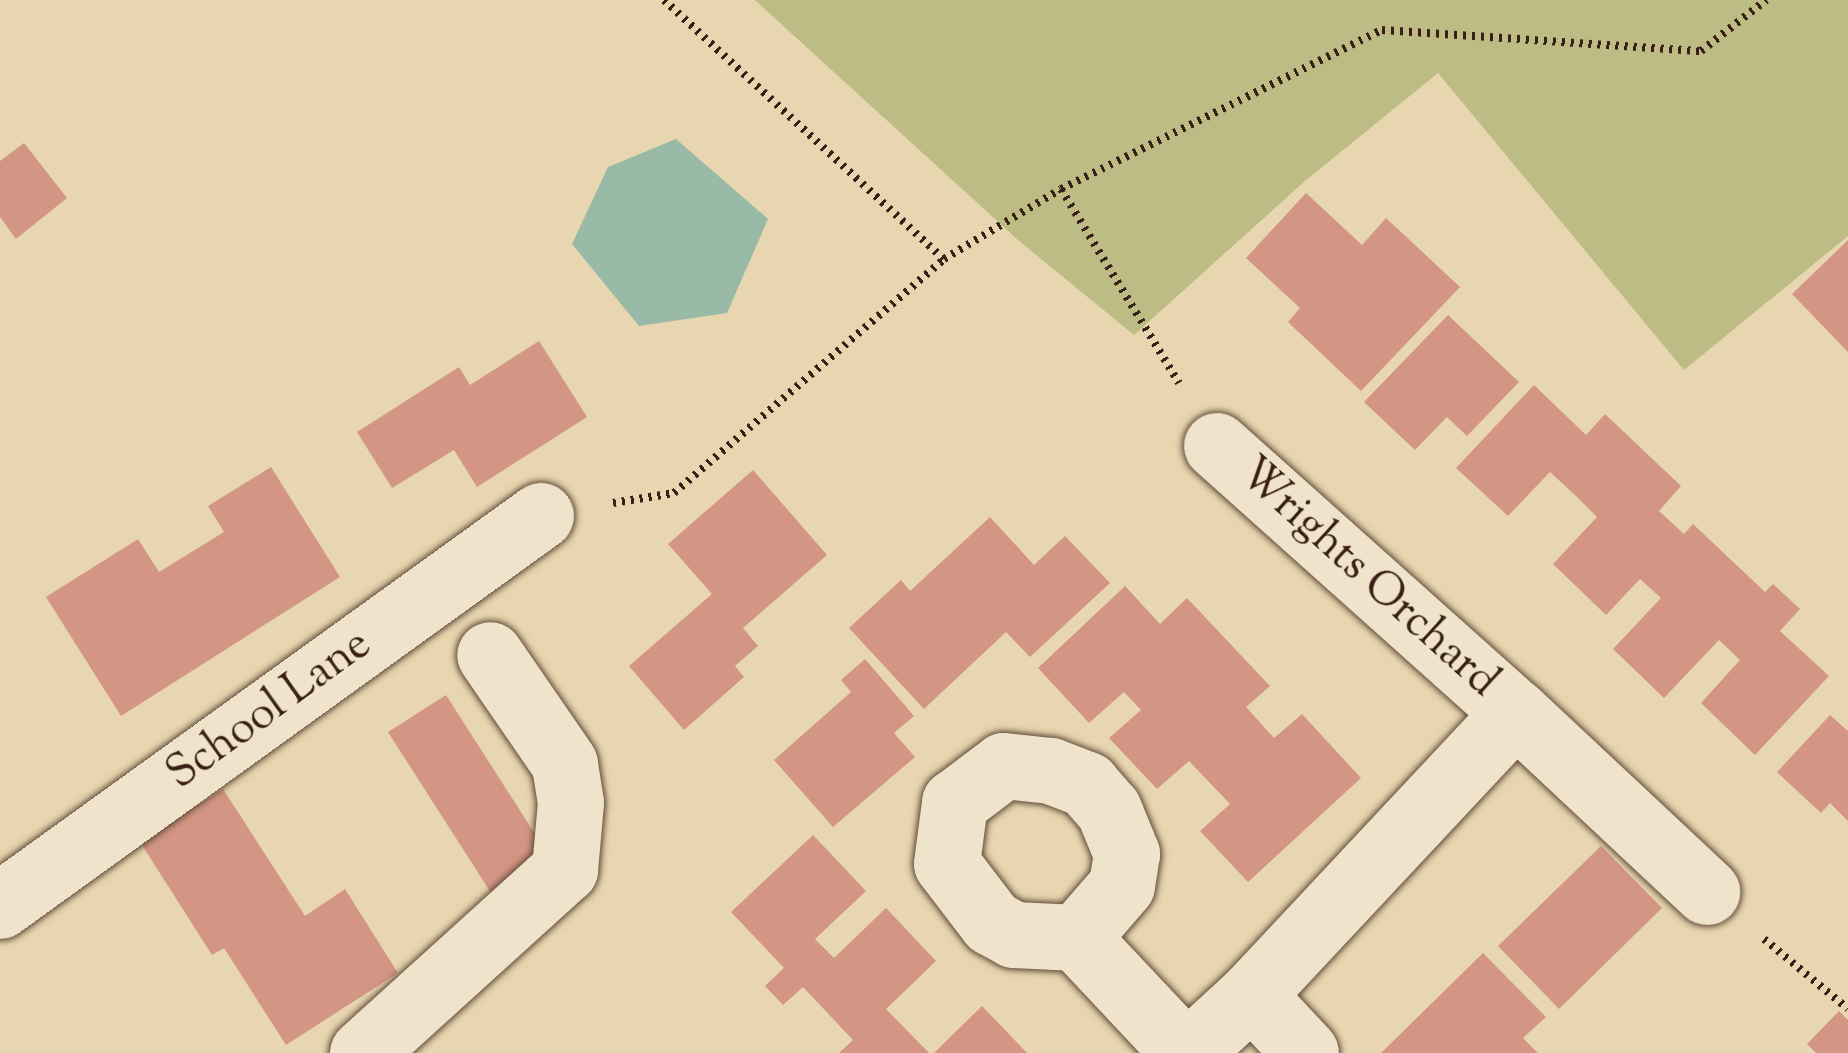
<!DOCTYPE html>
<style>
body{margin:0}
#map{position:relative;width:1848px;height:1053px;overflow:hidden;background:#e7d6af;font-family:"Sorts Mill Goudy",serif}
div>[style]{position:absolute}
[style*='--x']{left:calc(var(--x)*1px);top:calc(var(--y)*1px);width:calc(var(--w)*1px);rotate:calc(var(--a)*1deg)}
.green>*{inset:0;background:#bdbc85}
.water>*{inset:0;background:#98baa6}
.building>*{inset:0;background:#d49684}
.path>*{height:8px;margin-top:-4px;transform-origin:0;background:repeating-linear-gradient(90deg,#391f15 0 3px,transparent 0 9px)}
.roads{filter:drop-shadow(0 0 3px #644d3c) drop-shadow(0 0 3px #644d3c)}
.minor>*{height:66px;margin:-33px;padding:0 33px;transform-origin:33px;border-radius:33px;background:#efe4cb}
span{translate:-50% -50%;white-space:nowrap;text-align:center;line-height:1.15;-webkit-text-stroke:9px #efe4cb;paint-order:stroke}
.street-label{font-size:45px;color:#391f15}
</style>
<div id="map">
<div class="green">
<i style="clip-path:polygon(755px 0,1848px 0,1848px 236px,1684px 370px,1438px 73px,1305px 181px,1134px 335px,1018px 240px)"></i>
</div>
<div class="water">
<i style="clip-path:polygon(676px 139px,768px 219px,727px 313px,639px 326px,572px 244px,608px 167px)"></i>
</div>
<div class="building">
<i style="clip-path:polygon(24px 143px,67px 198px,16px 239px,0 217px,0 161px)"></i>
<i style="clip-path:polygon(1306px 193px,1362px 245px,1386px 218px,1460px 287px,1361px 391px,1288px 322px,1300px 308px,1246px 258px)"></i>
<i style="clip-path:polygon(1848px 240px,1848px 352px,1792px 294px)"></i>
<i style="clip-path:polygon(1448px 315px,1519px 382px,1467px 436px,1447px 417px,1415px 450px,1364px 402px)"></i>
<i style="clip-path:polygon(539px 341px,587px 417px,477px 487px,454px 450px,392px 488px,357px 432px,459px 367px,470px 385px)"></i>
<i style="clip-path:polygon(1534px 385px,1586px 435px,1605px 414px,1681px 486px,1659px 511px,1684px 534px,1693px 524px,1765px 592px,1773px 584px,1800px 609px,1780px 631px,1829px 676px,1755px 755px,1701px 703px,1740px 660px,1719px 640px,1664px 698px,1613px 649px,1661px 598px,1640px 579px,1606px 615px,1553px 564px,1597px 517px,1576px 496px,1550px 472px,1508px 516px,1456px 468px)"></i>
<i style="clip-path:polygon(271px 467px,340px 577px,121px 716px,46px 597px,138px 539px,159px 572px,224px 532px,208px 506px)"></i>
<i style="clip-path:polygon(753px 470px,827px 555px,743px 628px,758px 646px,735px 666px,744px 677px,684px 730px,629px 666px,712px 594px,668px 544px)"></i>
<i style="clip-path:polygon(990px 517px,1034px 565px,1065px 536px,1110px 583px,1030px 657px,1006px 632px,924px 709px,849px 628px,901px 580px,910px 591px)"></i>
<i style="clip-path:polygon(1125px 586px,1160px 624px,1187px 598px,1270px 686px,1246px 707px,1274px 738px,1302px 714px,1361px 778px,1248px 882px,1200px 831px,1230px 804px,1189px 761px,1157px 789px,1109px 738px,1141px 710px,1124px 692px,1089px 723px,1038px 668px)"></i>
<i style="clip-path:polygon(865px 659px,914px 716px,894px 733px,915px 757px,833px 827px,774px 760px,851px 692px,841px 680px)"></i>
<i style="clip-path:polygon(446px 695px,551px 859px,493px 896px,388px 732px)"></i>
<i style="clip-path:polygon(1830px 715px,1848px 731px,1848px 821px,1830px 803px,1821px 813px,1777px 772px)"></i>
<i style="clip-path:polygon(223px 789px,305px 916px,345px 889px,398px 973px,286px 1045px,224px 948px,212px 955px,140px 842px)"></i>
<i style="clip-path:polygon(813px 835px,866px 891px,815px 939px,834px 958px,886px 908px,936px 961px,886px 1009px,929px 1053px,839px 1053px,853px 1040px,803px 987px,783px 1005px,765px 986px,784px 968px,731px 912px)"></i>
<i style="clip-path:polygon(1601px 846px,1662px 908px,1559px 1009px,1498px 946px)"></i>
<i style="clip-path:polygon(1483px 953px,1546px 1017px,1523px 1038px,1538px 1053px,1381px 1053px)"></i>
<i style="clip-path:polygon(982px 1006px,1027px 1053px,934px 1053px)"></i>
<i style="clip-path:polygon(1839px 1011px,1848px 1020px,1848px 1053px,1816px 1053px,1807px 1044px)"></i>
</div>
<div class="path">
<i style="--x:664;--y:0;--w:381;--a:42.8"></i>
<i style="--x:1061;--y:189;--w:227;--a:58.7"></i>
<i style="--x:613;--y:503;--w:62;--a:-9.3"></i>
<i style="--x:674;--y:493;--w:357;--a:-40.9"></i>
<i style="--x:944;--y:259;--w:136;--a:-30.9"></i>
<i style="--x:1061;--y:189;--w:358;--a:-26.4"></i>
<i style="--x:1382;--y:30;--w:320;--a:3.8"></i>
<i style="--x:1701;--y:51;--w:83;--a:-38.1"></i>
<i style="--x:1764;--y:939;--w:109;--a:39.8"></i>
</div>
<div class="roads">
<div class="minor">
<i style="--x:1217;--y:446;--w:401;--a:41.8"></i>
<i style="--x:1516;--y:713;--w:262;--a:43.1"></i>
<i style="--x:1004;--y:766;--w:47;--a:6.1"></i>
<i style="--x:1051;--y:771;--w:39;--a:21"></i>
<i style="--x:1087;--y:785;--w:33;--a:49"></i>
<i style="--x:1109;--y:810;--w:48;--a:67.8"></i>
<i style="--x:1127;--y:854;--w:32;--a:99"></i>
<i style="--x:1122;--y:886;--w:69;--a:130.9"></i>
<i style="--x:1077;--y:938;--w:63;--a:-177.3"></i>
<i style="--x:1014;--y:935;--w:25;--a:-151"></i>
<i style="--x:992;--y:923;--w:74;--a:-127.3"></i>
<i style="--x:947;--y:864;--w:62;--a:-82.5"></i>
<i style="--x:955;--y:803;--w:61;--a:-37.1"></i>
<i style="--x:0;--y:906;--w:667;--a:-35.79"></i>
<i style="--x:1077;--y:938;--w:158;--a:46.8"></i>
<i style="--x:1252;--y:995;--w:79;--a:47"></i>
<i style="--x:363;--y:1053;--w:273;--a:-42.2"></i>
<i style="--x:565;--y:870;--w:67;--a:-84.9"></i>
<i style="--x:571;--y:803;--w:39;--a:-99"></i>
<i style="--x:565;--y:764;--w:132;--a:-124.5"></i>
<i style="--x:1189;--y:1053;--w:86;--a:-42.6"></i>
<i style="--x:1252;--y:995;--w:386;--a:-46.9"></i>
</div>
</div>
<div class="street-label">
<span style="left:1367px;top:579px;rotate:42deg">Wrights Orchard</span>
<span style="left:270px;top:711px;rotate:-36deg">School Lane</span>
</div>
</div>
